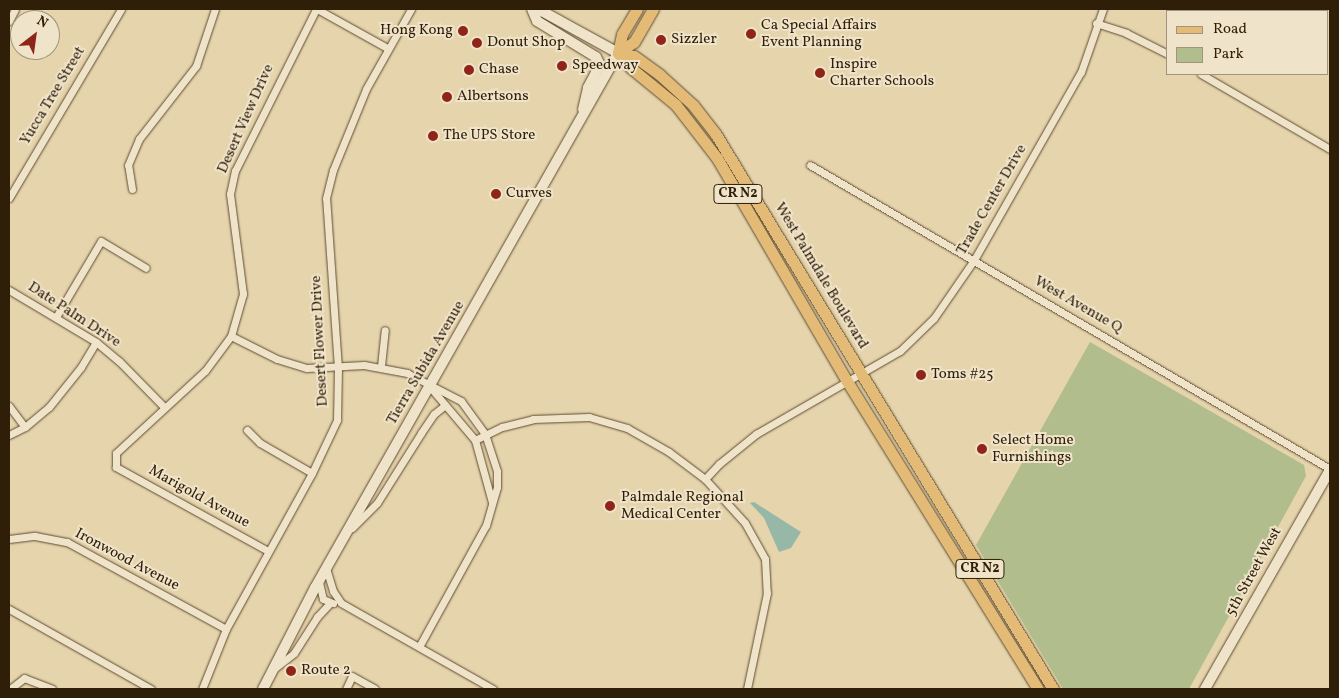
<!DOCTYPE html>
<style>
body{margin:0}
#map{position:relative;width:1339px;height:698px;overflow:hidden;background:#e6d4ac;font-family:Vollkorn,serif}
div>[style]{position:absolute}
[style*='--x']{left:calc(var(--x)*1px);top:calc(var(--y)*1px);width:calc(var(--w)*1px);rotate:calc(var(--a)*1deg)}
.green>*{inset:0;background:#b1bd8c}
.water>*{inset:0;background:#97b8a6}
.roads{filter:drop-shadow(0 0 1px #5d4c31) drop-shadow(0 0 1px #5d4c31)}
.street>*{height:7px;margin:-3.5px;padding:0 3.5px;transform-origin:3.5px;border-radius:3.5px;background:#efe3c9}
.secondary>*{height:10px;margin:-5px;padding:0 5px;transform-origin:5px;border-radius:5px;background:#efe3c9}
.primary>*{height:11px;margin:-5.5px;padding:0 5.5px;transform-origin:5.5px;border-radius:5.5px;background:#e3ba76}
.dots>*{width:14px;height:14px;translate:-50% -50%;box-sizing:border-box;border:2px solid #efe3c9;border-radius:50%}
span{translate:-50% -50%;white-space:nowrap;text-align:center;line-height:1.15;-webkit-text-stroke:4px #efe3c9;paint-order:stroke}
.shield-label span{padding:1px 4px;background:#efe3c9;border:1px solid;border-radius:4px;-webkit-text-stroke-width:0}
.shield-label{font-size:14px;color:#2f1e08;font-weight:700}
.poi-label{font-size:15px;color:#2f1e08}
.left{translate:0 -50%;text-align:left}
.right{translate:-100% -50%;text-align:right}
.street-label{font-size:15px;color:#2f1e08}
.frame{position:absolute;inset:0;border:10px solid #2f1e08;pointer-events:none}
.legend{position:absolute;left:1166px;top:10px;width:162px;height:65px;box-sizing:border-box;background:#efe3c9;border:1px solid #a2947c;margin:0;padding:6px 9px;list-style:none;font-size:15px;color:#2f1e08}
.legend li{display:flex;align-items:center;gap:10px;height:25px}
.legend b{width:25px;border:1px solid #a2947c}
.north{position:absolute;left:10px;top:10px;width:50px;height:50px;box-sizing:border-box;background:#efe3c9;border:1px solid #a2947c;border-radius:50%;rotate:30deg;font-size:14px;font-weight:700;line-height:20px;text-align:center;color:#2f1e08}
.north::after{content:'';display:block;margin:auto;width:18px;height:22px;background:#8f2418;clip-path:polygon(50% 0,100% 100%,50% 72%,0 100%)}
</style>
<div id="map">
<div class="green">
<i style="clip-path:polygon(1090px 342px,1304px 465px,1306px 476px,1189px 689px,1063px 689px,976px 545px)"></i>
</div>
<div class="water">
<i style="clip-path:polygon(754px 502px,801px 532px,791px 548px,779px 552px,764px 518px,750px 503px)"></i>
</div>
<div class="roads">
<div class="street">
<i style="--x:317;--y:9;--w:80;--a:29.1"></i>
<i style="--x:9;--y:21;--w:13;--a:-63"></i>
<i style="--x:1096;--y:23;--w:32;--a:18"></i>
<i style="--x:1126;--y:33;--w:47;--a:26.6"></i>
<i style="--x:1201;--y:74;--w:149;--a:30.2"></i>
<i style="--x:810;--y:165;--w:602;--a:30.31"></i>
<i style="--x:132;--y:189;--w:24;--a:-99"></i>
<i style="--x:128;--y:165;--w:28;--a:-67"></i>
<i style="--x:139;--y:139;--w:93;--a:-52"></i>
<i style="--x:196;--y:66;--w:60;--a:-71.6"></i>
<i style="--x:9;--y:198;--w:220;--a:-59.3"></i>
<i style="--x:9;--y:290;--w:101;--a:30.9"></i>
<i style="--x:96;--y:342;--w:30;--a:40"></i>
<i style="--x:119;--y:361;--w:64;--a:45.6"></i>
<i style="--x:56;--y:317;--w:88;--a:-59.4"></i>
<i style="--x:101;--y:241;--w:52;--a:31"></i>
<i style="--x:231;--y:336;--w:51;--a:26.6"></i>
<i style="--x:277;--y:359;--w:31;--a:17"></i>
<i style="--x:307;--y:368;--w:57;--a:-3"></i>
<i style="--x:364;--y:365;--w:44;--a:10.5"></i>
<i style="--x:407;--y:373;--w:61;--a:27.4"></i>
<i style="--x:461;--y:401;--w:41;--a:54"></i>
<i style="--x:485;--y:434;--w:39;--a:72"></i>
<i style="--x:497;--y:471;--w:16;--a:90"></i>
<i style="--x:497;--y:487;--w:40;--a:106"></i>
<i style="--x:486;--y:525;--w:139;--a:118.8"></i>
<i style="--x:381;--y:366;--w:36;--a:-84"></i>
<i style="--x:430;--y:387;--w:70;--a:49.7"></i>
<i style="--x:475;--y:440;--w:64;--a:74.7"></i>
<i style="--x:9;--y:406;--w:26;--a:53"></i>
<i style="--x:247;--y:430;--w:18;--a:45"></i>
<i style="--x:260;--y:443;--w:60;--a:30"></i>
<i style="--x:9;--y:435;--w:18;--a:-27"></i>
<i style="--x:25;--y:427;--w:31;--a:-40"></i>
<i style="--x:49;--y:407;--w:51;--a:-51.3"></i>
<i style="--x:81;--y:367;--w:29;--a:-59"></i>
<i style="--x:475;--y:440;--w:30;--a:-26"></i>
<i style="--x:502;--y:427;--w:32;--a:-14"></i>
<i style="--x:533;--y:419;--w:56;--a:-2"></i>
<i style="--x:589;--y:417;--w:40;--a:16"></i>
<i style="--x:627;--y:428;--w:48;--a:29.7"></i>
<i style="--x:669;--y:452;--w:45;--a:36.9"></i>
<i style="--x:705;--y:479;--w:59;--a:47.7"></i>
<i style="--x:745;--y:523;--w:41;--a:60.9"></i>
<i style="--x:765;--y:559;--w:34;--a:87"></i>
<i style="--x:767;--y:593;--w:98;--a:101.8"></i>
<i style="--x:705;--y:479;--w:21;--a:-47"></i>
<i style="--x:719;--y:464;--w:48;--a:-39"></i>
<i style="--x:756;--y:434;--w:166;--a:-30"></i>
<i style="--x:900;--y:351;--w:47;--a:-44.1"></i>
<i style="--x:934;--y:318;--w:70;--a:-55.4"></i>
<i style="--x:974;--y:260;--w:216;--a:-60.4"></i>
<i style="--x:1081;--y:72;--w:67;--a:-70.8"></i>
<i style="--x:352;--y:528;--w:35;--a:-45"></i>
<i style="--x:377;--y:503;--w:83;--a:-57.8"></i>
<i style="--x:421;--y:433;--w:23;--a:-56"></i>
<i style="--x:434;--y:414;--w:14;--a:-39"></i>
<i style="--x:9;--y:539;--w:26;--a:-7"></i>
<i style="--x:35;--y:536;--w:33;--a:11"></i>
<i style="--x:67;--y:542;--w:181;--a:28.7"></i>
<i style="--x:268;--y:551;--w:174;--a:-151.1"></i>
<i style="--x:116;--y:467;--w:14;--a:-90"></i>
<i style="--x:116;--y:453;--w:121;--a:-42.7"></i>
<i style="--x:205;--y:371;--w:44;--a:-53.4"></i>
<i style="--x:231;--y:336;--w:44;--a:-74.1"></i>
<i style="--x:243;--y:294;--w:101;--a:-97.4"></i>
<i style="--x:230;--y:194;--w:24;--a:-78"></i>
<i style="--x:235;--y:171;--w:181;--a:-63.4"></i>
<i style="--x:326;--y:568;--w:24;--a:73"></i>
<i style="--x:333;--y:591;--w:14;--a:56"></i>
<i style="--x:341;--y:603;--w:175;--a:29.5"></i>
<i style="--x:319;--y:582;--w:17;--a:77"></i>
<i style="--x:323;--y:599;--w:11;--a:22"></i>
<i style="--x:9;--y:609;--w:163;--a:29.4"></i>
<i style="--x:275;--y:668;--w:24;--a:-38"></i>
<i style="--x:294;--y:653;--w:43;--a:-57.4"></i>
<i style="--x:317;--y:617;--w:19;--a:-47"></i>
<i style="--x:10;--y:689;--w:18;--a:-38"></i>
<i style="--x:24;--y:678;--w:30;--a:21"></i>
<i style="--x:202;--y:689;--w:65;--a:-68.2"></i>
<i style="--x:226;--y:629;--w:178;--a:-61.1"></i>
<i style="--x:312;--y:473;--w:59;--a:-64.7"></i>
<i style="--x:337;--y:420;--w:52;--a:-88.9"></i>
<i style="--x:338;--y:368;--w:170;--a:-94"></i>
<i style="--x:326;--y:198;--w:29;--a:-76"></i>
<i style="--x:333;--y:170;--w:87;--a:-67.8"></i>
<i style="--x:366;--y:89;--w:92;--a:-60.6"></i>
<i style="--x:346;--y:689;--w:14;--a:-65"></i>
<i style="--x:352;--y:676;--w:26;--a:29"></i>
</div>
<div class="secondary">
<i style="--x:532;--y:9;--w:13;--a:67"></i>
<i style="--x:537;--y:21;--w:69;--a:31.4"></i>
<i style="--x:596;--y:57;--w:9;--a:63"></i>
<i style="--x:600;--y:65;--w:26;--a:118"></i>
<i style="--x:588;--y:88;--w:22;--a:103"></i>
<i style="--x:263;--y:689;--w:114;--a:-62.8"></i>
<i style="--x:315;--y:588;--w:615;--a:-60.47"></i>
<i style="--x:618;--y:53;--w:91;--a:-151.2"></i>
<i style="--x:1205;--y:689;--w:252;--a:-60.3"></i>
</div>
<div class="primary">
<i style="--x:618;--y:53;--w:16;--a:11"></i>
<i style="--x:634;--y:56;--w:32;--a:36"></i>
<i style="--x:660;--y:75;--w:45;--a:42.3"></i>
<i style="--x:693;--y:105;--w:36;--a:52"></i>
<i style="--x:715;--y:133;--w:651;--a:58.7"></i>
<i style="--x:618;--y:53;--w:20;--a:49"></i>
<i style="--x:631;--y:68;--w:58;--a:39.4"></i>
<i style="--x:676;--y:105;--w:67;--a:52.3"></i>
<i style="--x:717;--y:158;--w:258;--a:59.8"></i>
<i style="--x:847;--y:381;--w:362;--a:58.2"></i>
<i style="--x:618;--y:53;--w:19;--a:-35"></i>
<i style="--x:634;--y:42;--w:38;--a:-60"></i>
<i style="--x:618;--y:53;--w:19;--a:-78"></i>
<i style="--x:622;--y:34;--w:29;--a:-59"></i>
</div>
</div>
<div class="dots">
<i style="left:463px;top:31px;background:#8f2418"></i>
<i style="left:751px;top:34px;background:#8f2418"></i>
<i style="left:661px;top:40px;background:#8f2418"></i>
<i style="left:477px;top:43px;background:#8f2418"></i>
<i style="left:562px;top:66px;background:#8f2418"></i>
<i style="left:469px;top:70px;background:#8f2418"></i>
<i style="left:820px;top:73px;background:#8f2418"></i>
<i style="left:447px;top:97px;background:#8f2418"></i>
<i style="left:433px;top:136px;background:#8f2418"></i>
<i style="left:496px;top:194px;background:#8f2418"></i>
<i style="left:921px;top:375px;background:#8f2418"></i>
<i style="left:982px;top:449px;background:#8f2418"></i>
<i style="left:610px;top:506px;background:#8f2418"></i>
<i style="left:291px;top:671px;background:#8f2418"></i>
</div>
<div class="shield-label">
<span style="left:738px;top:194px">CR N2</span>
<span style="left:980px;top:569px">CR N2</span>
</div>
<div class="poi-label">
<span class="left" style="left:761px;top:34px">Ca Special Affairs<br>Event Planning</span>
<span class="right" style="left:453px;top:31px">Hong Kong</span>
<span class="left" style="left:671px;top:40px">Sizzler</span>
<span class="left" style="left:487px;top:43px">Donut Shop</span>
<span class="left" style="left:830px;top:73px">Inspire<br>Charter Schools</span>
<span class="left" style="left:572px;top:66px">Speedway</span>
<span class="left" style="left:479px;top:70px">Chase</span>
<span class="left" style="left:457px;top:97px">Albertsons</span>
<span class="left" style="left:443px;top:136px">The UPS Store</span>
<span class="left" style="left:506px;top:194px">Curves</span>
<span class="left" style="left:931px;top:375px">Toms #25</span>
<span class="left" style="left:992px;top:449px">Select Home<br>Furnishings</span>
<span class="left" style="left:621px;top:506px">Palmdale Regional<br>Medical Center</span>
<span class="left" style="left:301px;top:671px">Route 2</span>
</div>
<div class="street-label">
<span style="left:53px;top:96px;rotate:-59deg">Yucca Tree Street</span>
<span style="left:246px;top:119px;rotate:-66deg">Desert View Drive</span>
<span style="left:992px;top:200px;rotate:-60deg">Trade Center Drive</span>
<span style="left:821px;top:276px;rotate:59deg">West Palmdale Boulevard</span>
<span style="left:1078px;top:305px;rotate:30deg">West Avenue Q</span>
<span style="left:74px;top:315px;rotate:33deg">Date Palm Drive</span>
<span style="left:320px;top:341px;rotate:-93deg">Desert Flower Drive</span>
<span style="left:426px;top:363px;rotate:-60deg">Tierra Subida Avenue</span>
<span style="left:199px;top:497px;rotate:29deg">Marigold Avenue</span>
<span style="left:127px;top:560px;rotate:28deg">Ironwood Avenue</span>
<span style="left:1254px;top:572px;rotate:-61deg">5th Street West</span>
</div>
<div class="frame"></div>
<ul class="legend">
<li><b style="height:6px;background:#e3ba76"></b>Road</li>
<li><b style="height:14px;background:#b1bd8c"></b>Park</li>
</ul>
<div class="north">N</div>
</div>
